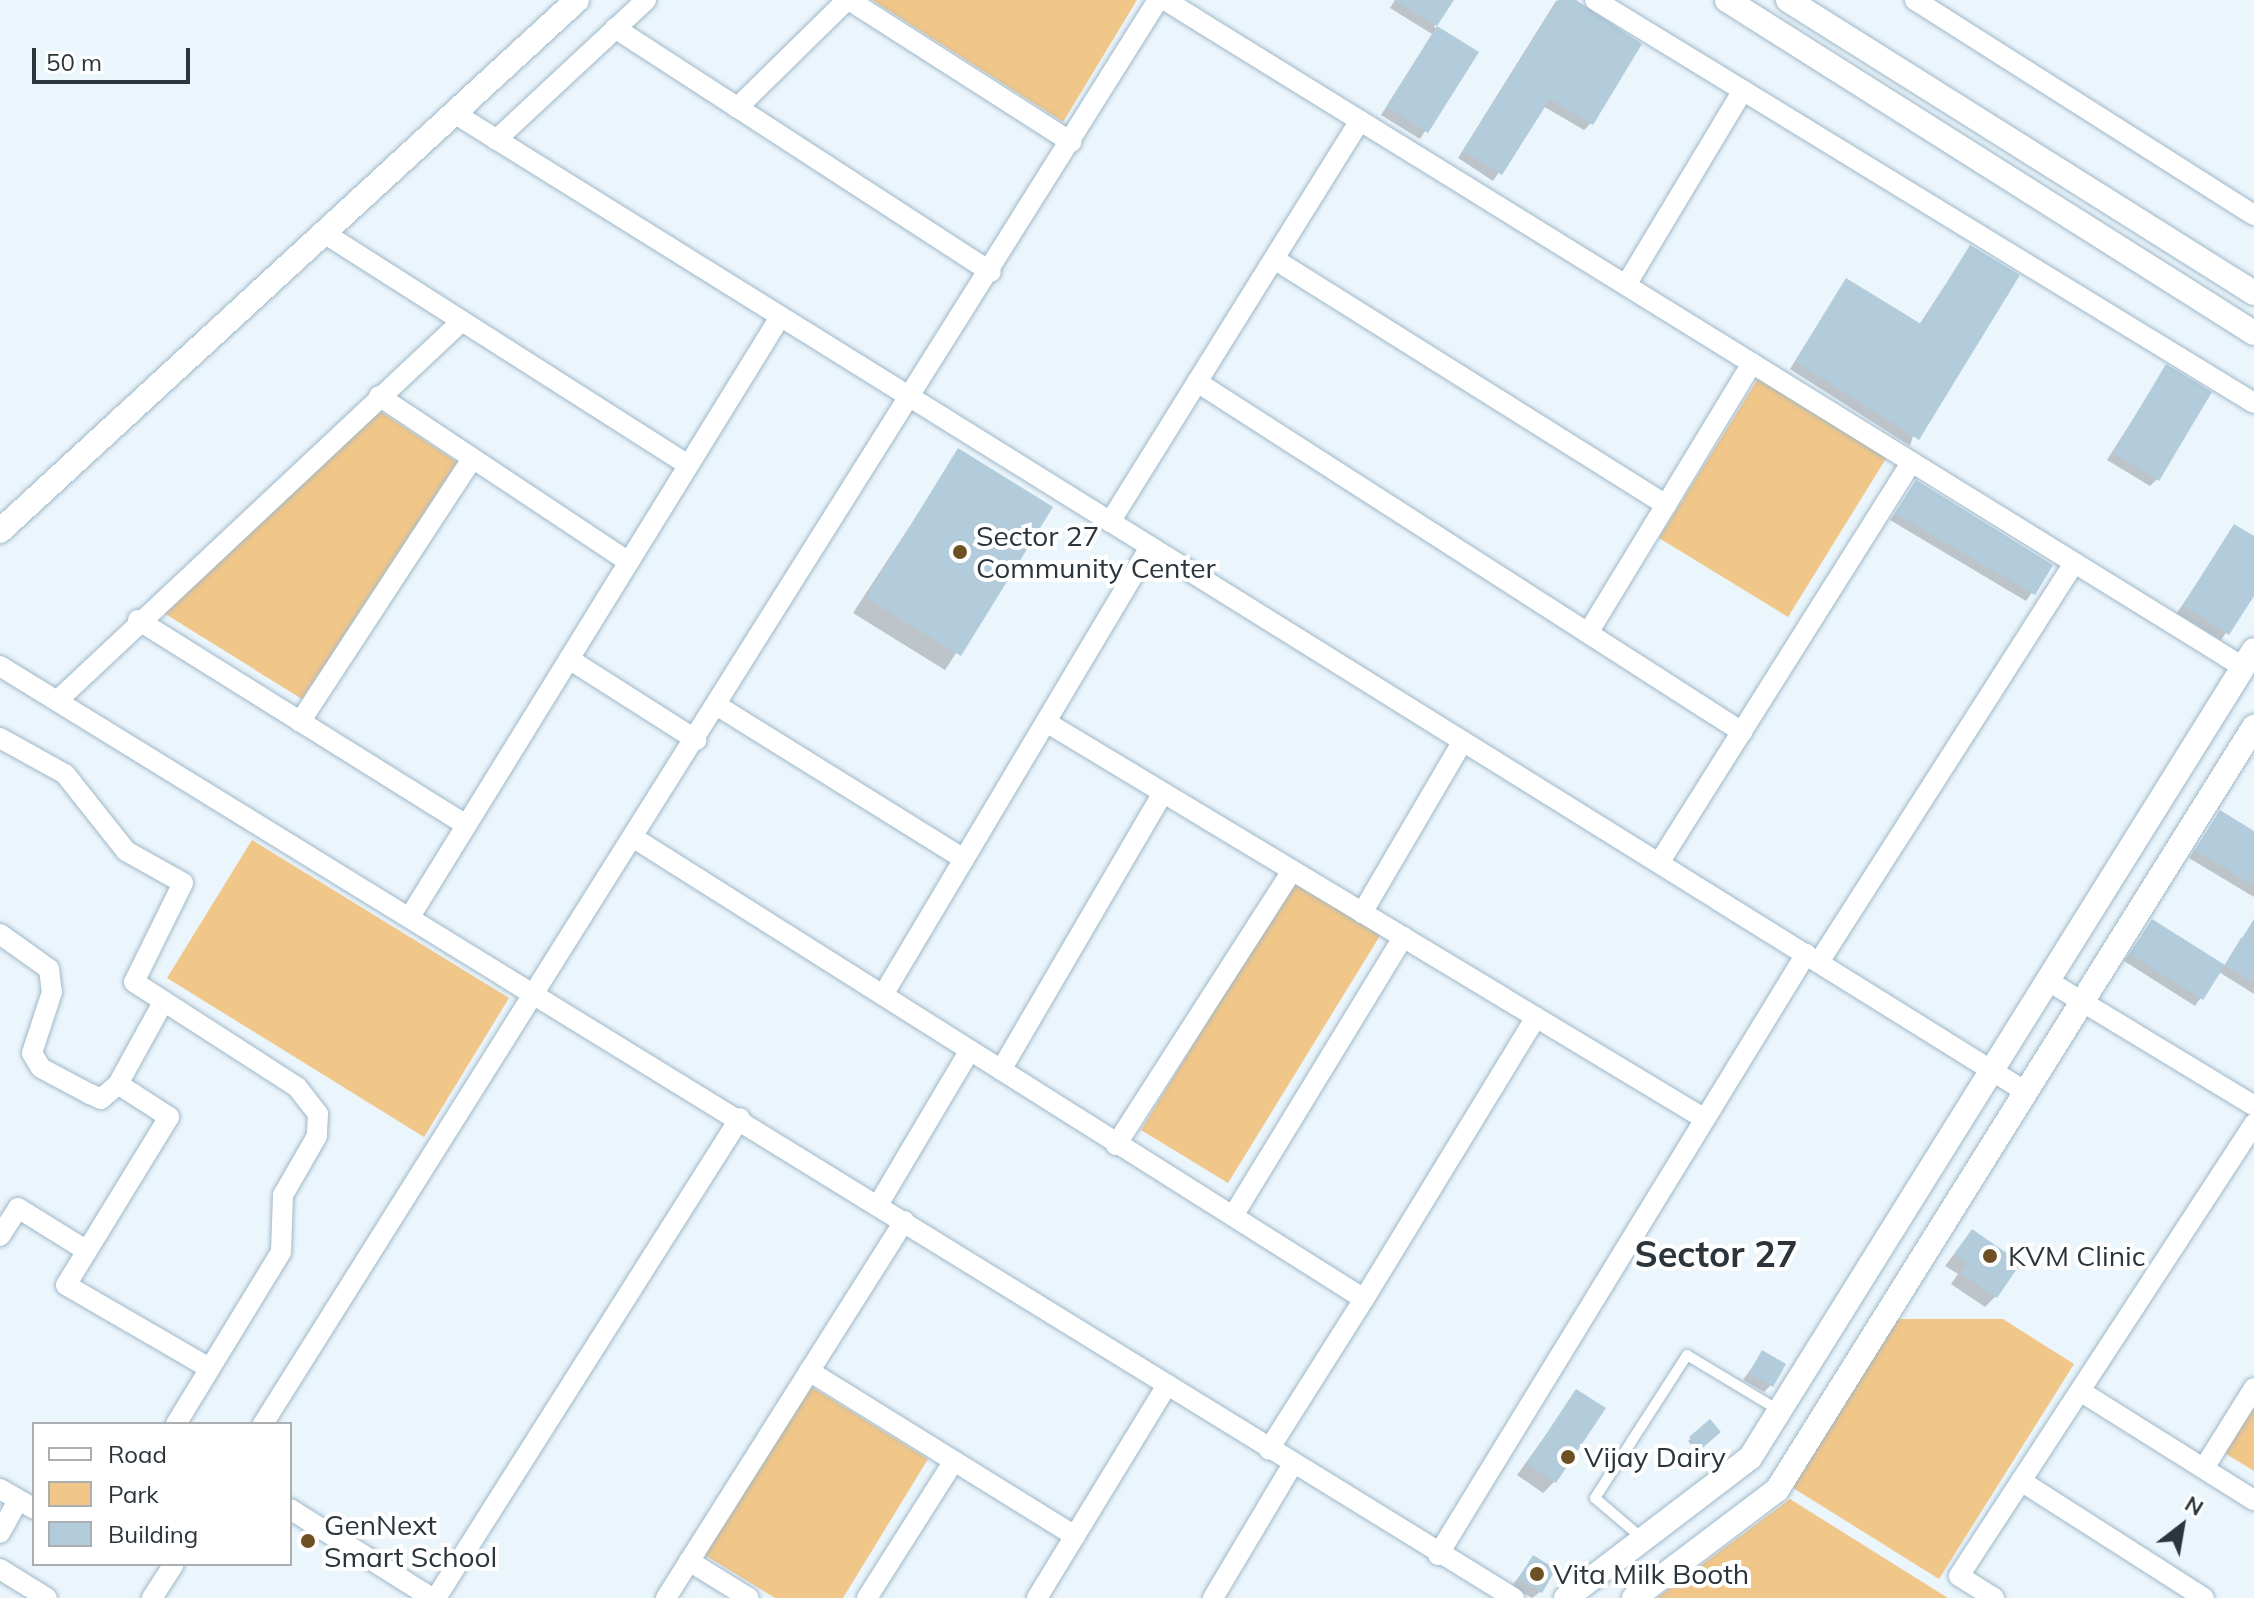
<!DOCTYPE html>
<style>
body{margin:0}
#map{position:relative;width:2254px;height:1598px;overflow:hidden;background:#ebf5fc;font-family:Mulish,sans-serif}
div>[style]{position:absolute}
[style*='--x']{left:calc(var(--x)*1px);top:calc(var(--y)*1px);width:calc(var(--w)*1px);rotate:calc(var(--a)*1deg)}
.green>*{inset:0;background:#f0c689}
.shadow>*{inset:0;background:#0003}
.building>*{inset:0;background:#b2ccdc}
.roads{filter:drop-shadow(0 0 2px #9fb8c8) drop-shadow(0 0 2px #9fb8c8)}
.service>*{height:10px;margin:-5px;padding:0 5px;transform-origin:5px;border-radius:5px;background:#fff}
.minor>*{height:20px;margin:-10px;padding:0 10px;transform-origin:10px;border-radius:10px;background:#fff}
.tertiary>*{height:24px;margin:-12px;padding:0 12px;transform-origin:12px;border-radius:12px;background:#fff}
.dots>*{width:22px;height:22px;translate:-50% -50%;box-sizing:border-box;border:4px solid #fff;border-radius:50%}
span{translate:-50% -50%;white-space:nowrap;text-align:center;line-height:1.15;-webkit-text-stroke:8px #fff;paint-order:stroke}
.poi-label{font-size:28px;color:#2b353b}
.left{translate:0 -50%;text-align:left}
.district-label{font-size:36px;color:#2b353b;font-weight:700}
.legend{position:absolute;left:32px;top:1422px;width:260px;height:144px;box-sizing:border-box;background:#fff;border:2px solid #aaaeb1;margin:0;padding:10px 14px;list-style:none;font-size:24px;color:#2b353b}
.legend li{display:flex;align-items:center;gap:16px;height:40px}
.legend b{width:40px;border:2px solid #aaaeb1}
.north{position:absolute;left:2142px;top:1486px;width:80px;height:80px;-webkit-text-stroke:6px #fff;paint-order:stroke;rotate:31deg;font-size:22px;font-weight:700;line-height:32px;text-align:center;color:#2b353b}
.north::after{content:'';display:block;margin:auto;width:28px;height:36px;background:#2b353b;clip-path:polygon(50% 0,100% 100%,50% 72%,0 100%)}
.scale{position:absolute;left:32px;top:48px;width:158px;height:36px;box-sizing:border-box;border:4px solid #2b353b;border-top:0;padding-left:10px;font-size:24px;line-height:28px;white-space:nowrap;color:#2b353b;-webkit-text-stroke:6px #fff;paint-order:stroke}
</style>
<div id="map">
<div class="green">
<i style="clip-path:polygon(872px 0,1137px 0,1063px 122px)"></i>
<i style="clip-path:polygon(1759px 377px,1887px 457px,1788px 617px,1659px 538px)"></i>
<i style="clip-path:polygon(377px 409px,457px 462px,302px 699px,159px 610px)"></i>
<i style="clip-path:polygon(252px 840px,509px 998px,424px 1137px,167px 978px)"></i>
<i style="clip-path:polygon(1294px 880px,1381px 934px,1228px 1183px,1141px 1130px)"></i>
<i style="clip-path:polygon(1895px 1319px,2003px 1319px,2074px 1364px,1939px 1579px,1790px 1486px)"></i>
<i style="clip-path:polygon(807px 1384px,928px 1459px,843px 1598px,775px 1598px,703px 1554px)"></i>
<i style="clip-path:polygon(2254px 1402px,2254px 1471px,2223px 1452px)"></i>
<i style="clip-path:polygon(1790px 1499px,1948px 1598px,1657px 1598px)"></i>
</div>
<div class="shadow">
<i style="clip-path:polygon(1395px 0,1451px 0,1434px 27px,1476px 53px,1420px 139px,1381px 115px,1432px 34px,1390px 8px)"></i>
<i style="clip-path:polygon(1571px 0,1591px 123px,1584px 130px,1543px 106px,1493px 181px,1458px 158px,1556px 1px)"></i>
<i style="clip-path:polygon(1970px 247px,1910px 446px,1790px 369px,1846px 281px,1919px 325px)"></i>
<i style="clip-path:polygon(2166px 367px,2157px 479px,2150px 486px,2107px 460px)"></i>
<i style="clip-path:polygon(959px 451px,1051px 508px,945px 670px,853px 613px)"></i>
<i style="clip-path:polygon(1916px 483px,2051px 566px,2026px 601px,1890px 520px)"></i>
<i style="clip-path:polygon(2235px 526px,2254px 538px,2254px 592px,2221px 640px,2177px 613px)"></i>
<i style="clip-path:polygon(2220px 812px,2254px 833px,2254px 897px,2189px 858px)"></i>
<i style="clip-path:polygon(2152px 921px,2224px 966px,2241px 938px,2254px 935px,2254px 994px,2219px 972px,2195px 1006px,2124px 961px)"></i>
<i style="clip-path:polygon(1972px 1231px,1996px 1296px,1985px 1307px,1951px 1284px,1958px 1274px,1945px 1266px)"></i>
<i style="clip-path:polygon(1763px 1352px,1771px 1385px,1764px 1392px,1743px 1380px)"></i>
<i style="clip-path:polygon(1577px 1392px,1554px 1482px,1543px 1493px,1517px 1475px)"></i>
<i style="clip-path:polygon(1710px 1422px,1718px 1432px,1696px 1451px,1688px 1441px)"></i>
<i style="clip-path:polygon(1533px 1557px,1540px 1592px,1532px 1598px,1512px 1586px)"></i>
</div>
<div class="building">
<i style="clip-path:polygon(1394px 0,1454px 0,1437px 26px)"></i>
<i style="clip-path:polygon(1558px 0,1576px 0,1642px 44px,1593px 125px,1550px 99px,1502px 175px,1463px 151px)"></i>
<i style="clip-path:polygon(1437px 26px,1479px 52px,1428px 133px,1387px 107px)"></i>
<i style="clip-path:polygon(1970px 245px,2020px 275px,1919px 440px,1795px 361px,1846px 278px,1921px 324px)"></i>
<i style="clip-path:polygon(2166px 364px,2212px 392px,2159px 481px,2113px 453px)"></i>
<i style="clip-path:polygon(958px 448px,1053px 507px,961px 656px,866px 598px)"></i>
<i style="clip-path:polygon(1916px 480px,2053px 565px,2035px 595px,1895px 513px)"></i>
<i style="clip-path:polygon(2234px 524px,2254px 536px,2254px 596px,2229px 635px,2183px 605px)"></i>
<i style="clip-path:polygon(2220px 810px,2254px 831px,2254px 886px,2195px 850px)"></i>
<i style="clip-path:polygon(2152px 919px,2225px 965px,2203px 1000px,2130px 954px)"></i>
<i style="clip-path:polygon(2254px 919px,2254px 983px,2225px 965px)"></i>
<i style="clip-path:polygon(1972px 1229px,2021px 1263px,1997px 1298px,1961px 1273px,1967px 1263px,1954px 1254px)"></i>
<i style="clip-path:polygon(1762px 1350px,1786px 1364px,1773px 1387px,1749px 1373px)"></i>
<i style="clip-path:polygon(1576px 1389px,1606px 1408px,1556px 1483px,1527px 1463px)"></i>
<i style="clip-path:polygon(1710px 1419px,1721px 1432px,1700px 1450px,1689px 1437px)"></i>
<i style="clip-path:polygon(1533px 1555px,1556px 1569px,1542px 1593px,1518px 1579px)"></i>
</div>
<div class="roads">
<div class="service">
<i style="--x:1643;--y:1539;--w:63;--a:-139.5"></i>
<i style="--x:1595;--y:1498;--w:170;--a:-57.2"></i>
<i style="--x:1687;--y:1355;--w:106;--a:31.1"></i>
</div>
<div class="minor">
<i style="--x:849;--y:0;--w:264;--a:32.6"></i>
<i style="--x:1165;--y:0;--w:1268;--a:31.75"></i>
<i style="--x:1595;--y:0;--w:772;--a:31.45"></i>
<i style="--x:1915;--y:0;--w:401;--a:32.4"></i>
<i style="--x:615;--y:28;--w:448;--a:33"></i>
<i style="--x:737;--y:108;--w:154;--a:-44.5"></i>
<i style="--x:454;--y:113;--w:1852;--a:31.91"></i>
<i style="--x:496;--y:140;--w:205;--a:-43"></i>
<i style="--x:324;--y:233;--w:432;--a:32.5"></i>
<i style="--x:1274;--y:259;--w:463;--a:32.1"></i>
<i style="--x:1626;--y:285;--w:227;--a:-59"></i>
<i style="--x:1197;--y:382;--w:648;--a:32.71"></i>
<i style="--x:379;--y:396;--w:300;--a:33.6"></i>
<i style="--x:1110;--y:522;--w:473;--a:-58.1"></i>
<i style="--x:138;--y:620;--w:387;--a:32"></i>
<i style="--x:1588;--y:633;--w:316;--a:-58.7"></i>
<i style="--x:569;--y:659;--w:151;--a:32.5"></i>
<i style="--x:0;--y:666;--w:1778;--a:31.62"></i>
<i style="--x:57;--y:701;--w:555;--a:-43.18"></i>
<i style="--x:718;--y:706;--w:290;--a:31.9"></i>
<i style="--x:300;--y:722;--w:314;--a:-56.8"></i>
<i style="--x:1046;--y:722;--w:769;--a:31.07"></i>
<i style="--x:0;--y:738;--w:74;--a:29"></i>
<i style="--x:65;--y:774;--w:98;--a:51.6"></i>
<i style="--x:126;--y:851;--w:65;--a:29.3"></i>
<i style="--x:183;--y:883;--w:110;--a:116.3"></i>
<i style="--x:134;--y:982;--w:194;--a:32.8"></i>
<i style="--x:297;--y:1087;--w:34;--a:52"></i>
<i style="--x:318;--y:1114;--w:22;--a:93"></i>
<i style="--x:317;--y:1136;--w:68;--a:120"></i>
<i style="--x:283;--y:1195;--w:57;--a:92"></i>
<i style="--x:281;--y:1252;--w:202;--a:121.4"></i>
<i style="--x:634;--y:838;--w:863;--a:32.27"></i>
<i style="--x:1364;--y:1299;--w:178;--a:122.3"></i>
<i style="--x:1659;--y:863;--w:474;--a:-57.8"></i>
<i style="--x:1362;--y:913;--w:199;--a:-59.6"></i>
<i style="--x:411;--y:915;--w:703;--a:-58.32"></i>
<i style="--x:0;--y:934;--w:60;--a:35.5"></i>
<i style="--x:49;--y:969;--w:23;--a:83"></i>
<i style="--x:52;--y:992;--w:64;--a:108.2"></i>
<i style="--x:32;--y:1053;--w:17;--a:59"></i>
<i style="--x:41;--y:1068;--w:55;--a:28"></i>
<i style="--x:90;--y:1094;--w:12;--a:24"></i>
<i style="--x:101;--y:1099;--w:23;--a:-41"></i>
<i style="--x:118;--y:1084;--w:89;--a:-61.1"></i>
<i style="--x:1819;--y:962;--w:474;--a:-57.4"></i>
<i style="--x:2048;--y:981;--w:241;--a:31.2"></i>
<i style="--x:883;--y:995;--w:522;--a:-59.21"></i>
<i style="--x:1001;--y:1070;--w:321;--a:-59.7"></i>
<i style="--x:118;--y:1084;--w:61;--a:32.9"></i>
<i style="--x:169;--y:1117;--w:197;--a:121.5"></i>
<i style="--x:66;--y:1285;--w:165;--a:30.1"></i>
<i style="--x:1116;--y:1145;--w:326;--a:-57.3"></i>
<i style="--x:878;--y:1205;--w:180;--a:-59.3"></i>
<i style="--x:1233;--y:1216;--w:327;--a:-58.6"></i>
<i style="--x:0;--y:1236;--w:33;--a:-57"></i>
<i style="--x:18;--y:1208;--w:81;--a:31.9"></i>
<i style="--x:1364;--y:1299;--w:330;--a:-58.6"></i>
<i style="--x:809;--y:1371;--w:313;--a:31.8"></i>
<i style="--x:2080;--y:1391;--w:205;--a:32.1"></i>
<i style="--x:263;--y:1424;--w:1682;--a:-57.85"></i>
<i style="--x:2204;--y:1468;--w:94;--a:-58"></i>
<i style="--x:2021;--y:1481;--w:217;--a:32.6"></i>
<i style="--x:0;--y:1489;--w:39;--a:30"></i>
<i style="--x:290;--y:1509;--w:168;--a:32.1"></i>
<i style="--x:0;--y:1533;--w:37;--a:-61"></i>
<i style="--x:1438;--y:1555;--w:705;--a:-58.52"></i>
<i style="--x:689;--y:1561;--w:70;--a:31.7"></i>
<i style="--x:0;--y:1569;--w:55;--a:31.7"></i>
<i style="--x:152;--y:1598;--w:40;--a:-57.1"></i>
<i style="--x:436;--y:1598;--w:568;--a:-57.65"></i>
<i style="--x:666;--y:1598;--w:446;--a:-57.7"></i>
<i style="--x:867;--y:1598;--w:162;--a:-57.6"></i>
<i style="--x:1037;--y:1598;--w:250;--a:-58.6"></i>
<i style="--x:1213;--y:1598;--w:156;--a:-59.2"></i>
<i style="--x:1994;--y:1598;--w:41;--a:-147.8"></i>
<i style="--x:1959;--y:1576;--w:540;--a:-56.87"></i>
</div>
<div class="tertiary">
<i style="--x:1727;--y:0;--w:623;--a:32.29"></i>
<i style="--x:1788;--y:0;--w:550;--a:32.16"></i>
<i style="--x:0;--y:531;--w:784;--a:-42.62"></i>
<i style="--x:1566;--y:1598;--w:231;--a:-37.3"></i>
<i style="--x:1750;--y:1458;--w:952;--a:-58.05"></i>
<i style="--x:1634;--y:1598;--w:179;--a:-37.1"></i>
<i style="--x:1777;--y:1490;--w:900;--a:-57.99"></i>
</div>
</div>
<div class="dots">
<i style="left:960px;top:552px;background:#6d5124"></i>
<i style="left:1990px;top:1256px;background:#6d5124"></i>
<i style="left:1568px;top:1457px;background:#6d5124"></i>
<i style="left:308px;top:1541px;background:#6d5124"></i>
<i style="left:1537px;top:1574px;background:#6d5124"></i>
</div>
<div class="poi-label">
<span class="left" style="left:976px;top:552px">Sector 27<br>Community Center</span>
<span class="left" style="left:2008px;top:1256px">KVM Clinic</span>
<span class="left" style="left:1584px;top:1457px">Vijay Dairy</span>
<span class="left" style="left:324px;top:1541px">GenNext<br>Smart School</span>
<span class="left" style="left:1553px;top:1574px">Vita Milk Booth</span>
</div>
<div class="district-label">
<span style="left:1716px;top:1254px">Sector 27</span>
</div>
<ul class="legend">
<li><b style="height:10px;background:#fff"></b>Road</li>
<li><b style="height:22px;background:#f0c689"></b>Park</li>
<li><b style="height:22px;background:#b2ccdc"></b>Building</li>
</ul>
<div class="north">N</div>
<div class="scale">50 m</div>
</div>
